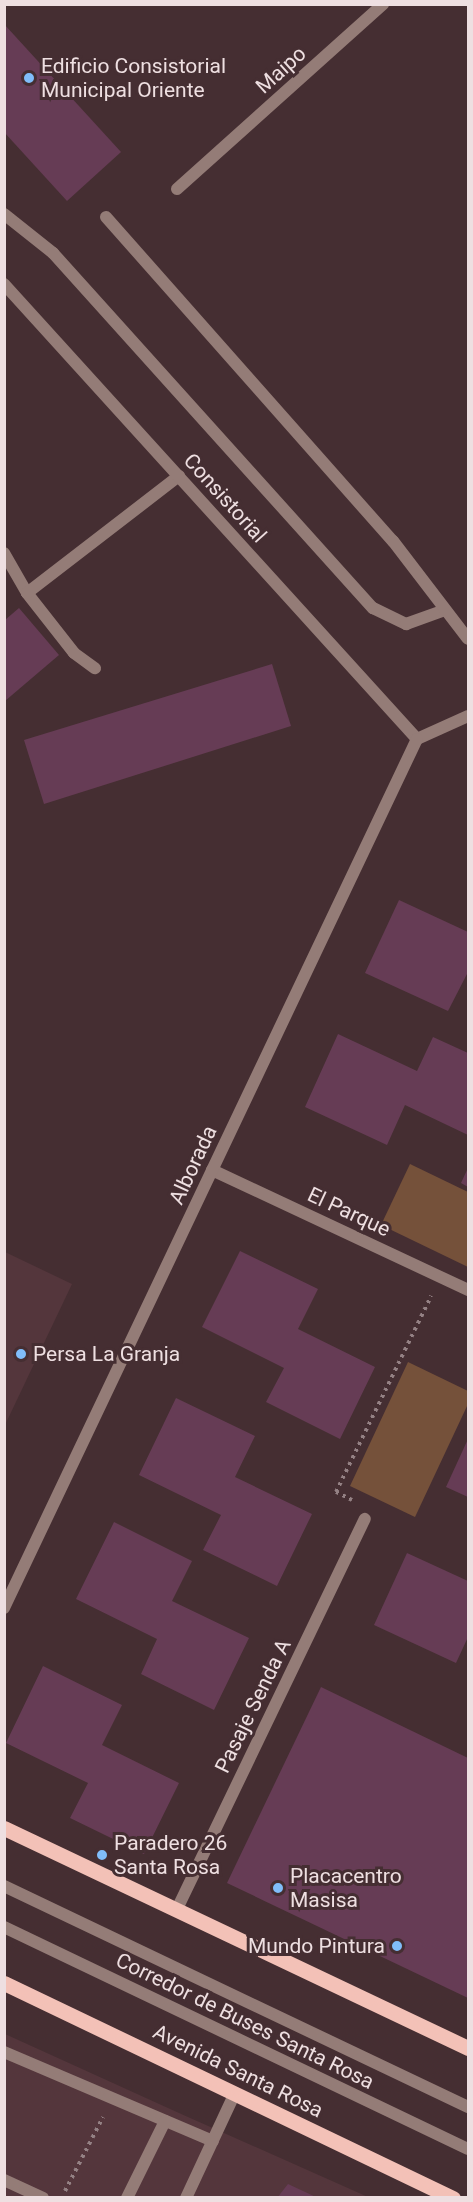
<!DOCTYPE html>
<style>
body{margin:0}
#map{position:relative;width:473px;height:2202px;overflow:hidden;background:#452e32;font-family:Roboto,sans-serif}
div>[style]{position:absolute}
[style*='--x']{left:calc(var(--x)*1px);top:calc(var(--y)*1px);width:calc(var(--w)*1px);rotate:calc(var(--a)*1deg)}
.built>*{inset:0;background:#54363c}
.green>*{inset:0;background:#75513a}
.building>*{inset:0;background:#663c55}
.path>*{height:4px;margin-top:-2px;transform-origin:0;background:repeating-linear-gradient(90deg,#948184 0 3px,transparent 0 7.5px)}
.service>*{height:12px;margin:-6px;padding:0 6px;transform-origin:6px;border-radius:6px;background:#947c77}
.minor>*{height:12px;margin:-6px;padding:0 6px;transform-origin:6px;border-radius:6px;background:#947c77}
.tertiary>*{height:12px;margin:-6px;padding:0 6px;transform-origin:6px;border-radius:6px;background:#947c77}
.primary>*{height:15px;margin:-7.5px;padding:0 7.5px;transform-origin:7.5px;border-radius:7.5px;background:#f3c1b7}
.dots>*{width:16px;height:16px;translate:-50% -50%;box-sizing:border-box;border:3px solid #452e32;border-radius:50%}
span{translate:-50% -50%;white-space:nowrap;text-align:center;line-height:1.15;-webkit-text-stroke:6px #452e32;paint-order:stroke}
.poi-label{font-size:21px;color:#eedfe1}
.left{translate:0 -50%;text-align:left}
.right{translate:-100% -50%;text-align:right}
.street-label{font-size:21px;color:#eedfe1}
.frame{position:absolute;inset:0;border:6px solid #eedfe1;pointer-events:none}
</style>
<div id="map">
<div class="built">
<i style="clip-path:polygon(5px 1252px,72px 1284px,5px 1425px)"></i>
<i style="clip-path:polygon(5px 2034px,179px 2113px,368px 2197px,5px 2198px)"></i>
</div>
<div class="green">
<i style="clip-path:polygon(410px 1164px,468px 1192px,468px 1267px,381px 1225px)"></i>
<i style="clip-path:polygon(408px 1362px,468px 1391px,468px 1404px,415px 1517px,350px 1486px)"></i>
</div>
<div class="building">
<i style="clip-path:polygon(4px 24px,121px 152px,67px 201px,4px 132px)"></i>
<i style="clip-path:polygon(19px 608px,59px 655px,5px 701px,5px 620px)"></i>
<i style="clip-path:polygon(272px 664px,291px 726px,44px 804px,24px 740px)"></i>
<i style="clip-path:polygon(399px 900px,468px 932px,468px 972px,448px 1011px,365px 973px)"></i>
<i style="clip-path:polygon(338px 1034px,417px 1071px,433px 1037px,468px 1053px,468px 1135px,405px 1105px,387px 1145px,305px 1107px)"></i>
<i style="clip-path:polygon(468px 1168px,468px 1187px,461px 1183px)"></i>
<i style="clip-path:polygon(240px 1251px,318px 1289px,298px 1329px,375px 1367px,340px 1439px,266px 1402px,284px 1368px,202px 1327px)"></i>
<i style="clip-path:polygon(176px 1398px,255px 1436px,235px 1477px,312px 1514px,277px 1586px,203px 1550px,221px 1515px,139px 1475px)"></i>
<i style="clip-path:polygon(468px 1439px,468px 1497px,446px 1487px)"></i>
<i style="clip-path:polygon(114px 1522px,192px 1561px,172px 1601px,249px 1638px,214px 1710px,141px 1674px,157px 1639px,76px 1599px)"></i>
<i style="clip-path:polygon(407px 1553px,468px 1581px,468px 1637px,456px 1663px,374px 1625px)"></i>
<i style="clip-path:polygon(43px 1666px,122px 1705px,102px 1745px,179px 1783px,144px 1854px,70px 1818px,88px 1783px,6px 1743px)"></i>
<i style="clip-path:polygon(321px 1687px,468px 1758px,468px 1998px,227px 1883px)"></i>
<i style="clip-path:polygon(288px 2184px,318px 2198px,277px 2198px)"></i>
</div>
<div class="path">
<i style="--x:352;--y:1500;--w:18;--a:-153"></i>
<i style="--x:336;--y:1492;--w:218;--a:-64.1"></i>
<i style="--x:65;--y:2191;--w:83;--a:-62.8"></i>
</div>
<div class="service">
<i style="--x:4;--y:214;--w:63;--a:38.5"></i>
<i style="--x:53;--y:253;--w:478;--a:48"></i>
<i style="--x:373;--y:608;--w:37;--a:26"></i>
<i style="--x:406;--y:624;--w:41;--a:-19.7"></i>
<i style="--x:106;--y:217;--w:433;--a:48.5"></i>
<i style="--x:393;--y:541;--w:123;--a:52.6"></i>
<i style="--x:4;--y:553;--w:46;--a:60.1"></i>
<i style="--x:27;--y:593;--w:76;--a:51.9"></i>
<i style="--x:74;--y:653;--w:26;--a:36"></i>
<i style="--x:27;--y:593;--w:192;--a:-37.6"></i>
<i style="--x:4;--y:1886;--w:514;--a:25.47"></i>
<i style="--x:4;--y:1927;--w:514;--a:25.57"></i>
<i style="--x:4;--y:2052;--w:227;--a:23.1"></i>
<i style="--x:4;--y:2180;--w:43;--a:24.8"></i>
<i style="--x:127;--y:2198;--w:86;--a:-63.7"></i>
<i style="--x:186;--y:2198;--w:116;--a:-65"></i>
</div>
<div class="minor">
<i style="--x:177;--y:189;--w:277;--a:-41.9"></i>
<i style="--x:212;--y:1170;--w:283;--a:25.1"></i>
<i style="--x:177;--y:1909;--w:433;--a:-64.3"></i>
</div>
<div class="tertiary">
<i style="--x:4;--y:284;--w:614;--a:47.77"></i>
<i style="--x:417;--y:739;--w:56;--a:-24.3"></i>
<i style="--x:4;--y:1608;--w:962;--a:-64.58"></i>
</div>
<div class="primary">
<i style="--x:4;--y:1828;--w:514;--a:25.37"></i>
<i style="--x:4;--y:1983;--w:498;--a:25.6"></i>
</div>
<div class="dots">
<i style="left:29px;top:78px;background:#80bdfa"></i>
<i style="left:21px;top:1354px;background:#80bdfa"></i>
<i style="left:102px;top:1855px;background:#80bdfa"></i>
<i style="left:278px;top:1888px;background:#80bdfa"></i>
<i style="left:397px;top:1946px;background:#80bdfa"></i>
</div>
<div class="poi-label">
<span class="left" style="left:41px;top:78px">Edificio Consistorial<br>Municipal Oriente</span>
<span class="left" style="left:33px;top:1354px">Persa La Granja</span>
<span class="left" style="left:114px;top:1855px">Paradero 26<br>Santa Rosa</span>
<span class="left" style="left:290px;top:1888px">Placacentro<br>Masisa</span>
<span class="right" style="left:385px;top:1946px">Mundo Pintura</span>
</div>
<div class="street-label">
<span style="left:281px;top:70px;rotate:-42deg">Maipo</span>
<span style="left:225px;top:498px;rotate:48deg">Consistorial</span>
<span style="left:193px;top:1165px;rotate:-65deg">Alborada</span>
<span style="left:349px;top:1212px;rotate:25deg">El Parque</span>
<span style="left:253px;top:1706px;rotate:-64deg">Pasaje Senda A</span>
<span style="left:245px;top:2021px;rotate:26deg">Corredor de Buses Santa Rosa</span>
<span style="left:238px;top:2071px;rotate:26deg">Avenida Santa Rosa</span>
</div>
<div class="frame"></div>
</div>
